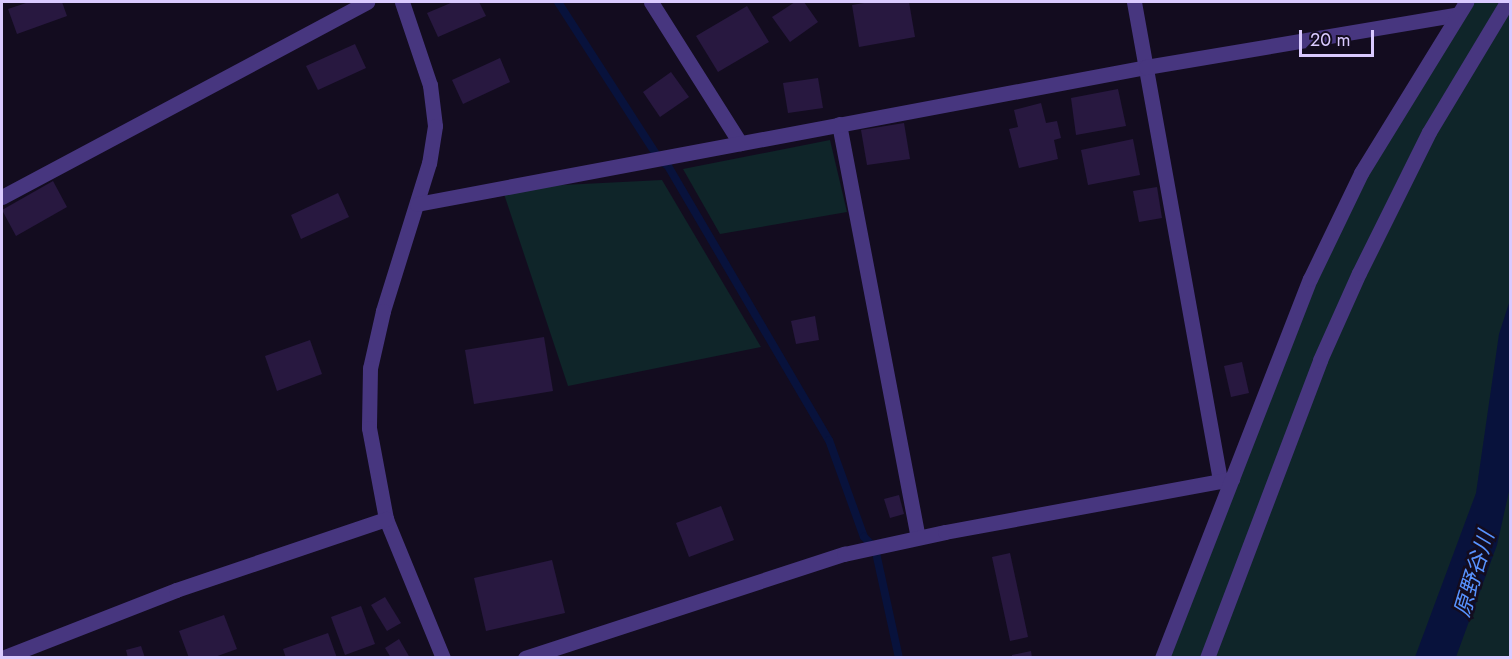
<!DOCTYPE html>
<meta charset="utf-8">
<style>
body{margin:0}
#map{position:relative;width:1512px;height:659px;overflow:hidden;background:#130c1f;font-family:Jost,"Noto Sans JP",sans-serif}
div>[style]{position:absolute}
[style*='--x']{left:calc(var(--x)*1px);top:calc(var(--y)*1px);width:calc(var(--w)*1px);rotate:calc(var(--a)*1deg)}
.green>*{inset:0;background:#0f2529}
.water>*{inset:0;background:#08123c}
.stream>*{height:8px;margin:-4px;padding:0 4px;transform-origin:4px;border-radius:4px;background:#08123c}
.building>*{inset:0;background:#281840}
.street>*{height:15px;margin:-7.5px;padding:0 7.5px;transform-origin:7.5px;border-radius:7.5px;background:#47367f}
span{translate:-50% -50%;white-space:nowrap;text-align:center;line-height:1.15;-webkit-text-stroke:5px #130c1f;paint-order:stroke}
.water-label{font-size:22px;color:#5893ff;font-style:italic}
.frame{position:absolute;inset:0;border:3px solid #dacaff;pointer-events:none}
.scale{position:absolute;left:1299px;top:30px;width:75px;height:27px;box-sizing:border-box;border:3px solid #dacaff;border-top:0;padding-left:8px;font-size:18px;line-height:21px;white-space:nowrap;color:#dacaff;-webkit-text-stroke:4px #130c1f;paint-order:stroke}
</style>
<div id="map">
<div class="green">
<i style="clip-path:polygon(1475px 2px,1510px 2px,1510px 657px,1170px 658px,1340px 216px)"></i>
<i style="clip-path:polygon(830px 140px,847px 212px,720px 234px,683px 169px)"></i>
<i style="clip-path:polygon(662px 180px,761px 347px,568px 386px,502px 188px)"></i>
</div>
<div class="water">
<i style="clip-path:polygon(1510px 300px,1510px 487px,1497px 545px,1456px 657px,1415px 657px,1476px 493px,1499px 334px)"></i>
</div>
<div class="stream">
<i style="--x:558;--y:2;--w:187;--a:57.2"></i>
<i style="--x:659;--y:159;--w:11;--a:38"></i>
<i style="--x:668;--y:166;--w:318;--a:59.6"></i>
<i style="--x:829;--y:440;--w:103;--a:70.2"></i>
<i style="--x:864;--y:537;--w:16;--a:45"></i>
<i style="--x:875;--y:548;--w:113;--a:77.7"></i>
</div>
<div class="building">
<i style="clip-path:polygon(29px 2px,62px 2px,67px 16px,17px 34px,8px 9px)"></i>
<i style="clip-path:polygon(453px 2px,479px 2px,486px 16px,438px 37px,427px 13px)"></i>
<i style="clip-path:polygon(795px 2px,804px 2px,818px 22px,790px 42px,772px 17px)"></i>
<i style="clip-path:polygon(870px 2px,909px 2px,915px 37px,859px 47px,852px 5px)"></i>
<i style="clip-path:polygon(747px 6px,769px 42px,718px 72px,696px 36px)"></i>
<i style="clip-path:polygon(355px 44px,366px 68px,318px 90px,306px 66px)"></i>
<i style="clip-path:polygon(500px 58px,510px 82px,463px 104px,452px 80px)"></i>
<i style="clip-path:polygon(671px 72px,689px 97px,660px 117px,643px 92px)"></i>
<i style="clip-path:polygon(818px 78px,823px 108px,788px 113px,783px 83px)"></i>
<i style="clip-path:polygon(1118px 89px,1126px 126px,1076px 135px,1071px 98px)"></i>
<i style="clip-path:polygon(1041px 103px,1046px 123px,1057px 121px,1061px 138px,1054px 140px,1058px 159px,1019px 168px,1009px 129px,1018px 127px,1014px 110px)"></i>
<i style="clip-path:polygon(904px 123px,910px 159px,867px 165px,861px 130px)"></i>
<i style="clip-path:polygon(1133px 139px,1140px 175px,1088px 185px,1081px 150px)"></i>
<i style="clip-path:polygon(53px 181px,67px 207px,16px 236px,2px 210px)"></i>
<i style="clip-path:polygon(1157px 187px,1162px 218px,1139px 222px,1133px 191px)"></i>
<i style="clip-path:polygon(338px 193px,349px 217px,301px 239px,291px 215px)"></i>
<i style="clip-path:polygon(815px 316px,819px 340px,796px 344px,791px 321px)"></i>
<i style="clip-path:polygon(544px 337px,553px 391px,474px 404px,465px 350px)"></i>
<i style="clip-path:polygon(310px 340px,322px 374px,277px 391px,265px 356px)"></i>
<i style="clip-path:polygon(1242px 362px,1249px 393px,1231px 397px,1224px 366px)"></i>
<i style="clip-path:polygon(899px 495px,904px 514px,890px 518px,884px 499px)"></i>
<i style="clip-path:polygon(721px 506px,734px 540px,689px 557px,676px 523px)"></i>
<i style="clip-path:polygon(1010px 553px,1028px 637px,1010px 641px,992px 557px)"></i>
<i style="clip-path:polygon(552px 560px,565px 613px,486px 631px,474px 578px)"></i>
<i style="clip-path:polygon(385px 597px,401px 623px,387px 631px,371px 605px)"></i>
<i style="clip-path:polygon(361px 606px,375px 644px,345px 655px,331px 617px)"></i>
<i style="clip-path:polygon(224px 615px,237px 649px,212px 658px,189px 658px,179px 631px)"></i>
<i style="clip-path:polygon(328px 633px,337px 658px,286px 658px,283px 649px)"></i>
<i style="clip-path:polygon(399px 639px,410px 658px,391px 658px,385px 648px)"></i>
<i style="clip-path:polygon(141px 646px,145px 658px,128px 658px,126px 650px)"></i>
<i style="clip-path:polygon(1031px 651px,1032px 658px,1012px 658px,1012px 655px)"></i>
</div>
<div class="street">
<i style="--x:402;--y:2;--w:88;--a:71.4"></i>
<i style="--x:430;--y:85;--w:41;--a:83"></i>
<i style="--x:435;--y:126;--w:37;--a:99"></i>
<i style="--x:429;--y:163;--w:155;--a:107.3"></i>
<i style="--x:383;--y:311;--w:58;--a:102.8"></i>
<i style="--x:370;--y:368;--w:60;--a:91"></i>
<i style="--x:369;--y:428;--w:93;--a:79.4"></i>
<i style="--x:386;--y:519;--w:150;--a:67.7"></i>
<i style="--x:651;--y:2;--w:167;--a:57.7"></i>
<i style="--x:1134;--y:2;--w:487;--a:79.8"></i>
<i style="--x:839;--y:124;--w:420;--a:79.2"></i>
<i style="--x:2;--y:197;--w:414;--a:-28.1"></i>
<i style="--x:417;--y:204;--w:742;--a:-10.64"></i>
<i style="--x:1146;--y:67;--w:316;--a:-9.6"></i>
<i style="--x:2;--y:658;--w:187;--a:-21.3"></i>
<i style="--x:176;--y:590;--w:222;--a:-18.7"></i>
<i style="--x:525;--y:658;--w:336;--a:-18.1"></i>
<i style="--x:844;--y:554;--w:103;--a:-12.3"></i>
<i style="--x:945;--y:532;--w:292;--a:-10.5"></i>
<i style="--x:1162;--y:658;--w:407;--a:-68.7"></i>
<i style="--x:1310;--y:279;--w:118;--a:-64.3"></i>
<i style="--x:1361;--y:173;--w:201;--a:-58.4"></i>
<i style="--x:1207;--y:658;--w:319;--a:-69.2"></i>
<i style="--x:1320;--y:360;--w:95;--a:-65.9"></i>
<i style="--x:1359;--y:273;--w:157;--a:-63.6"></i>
<i style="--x:1429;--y:132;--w:152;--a:-59"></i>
</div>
<div class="water-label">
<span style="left:1474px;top:574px;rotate:-73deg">原野谷川</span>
</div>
<div class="frame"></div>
<div class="scale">20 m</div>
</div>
